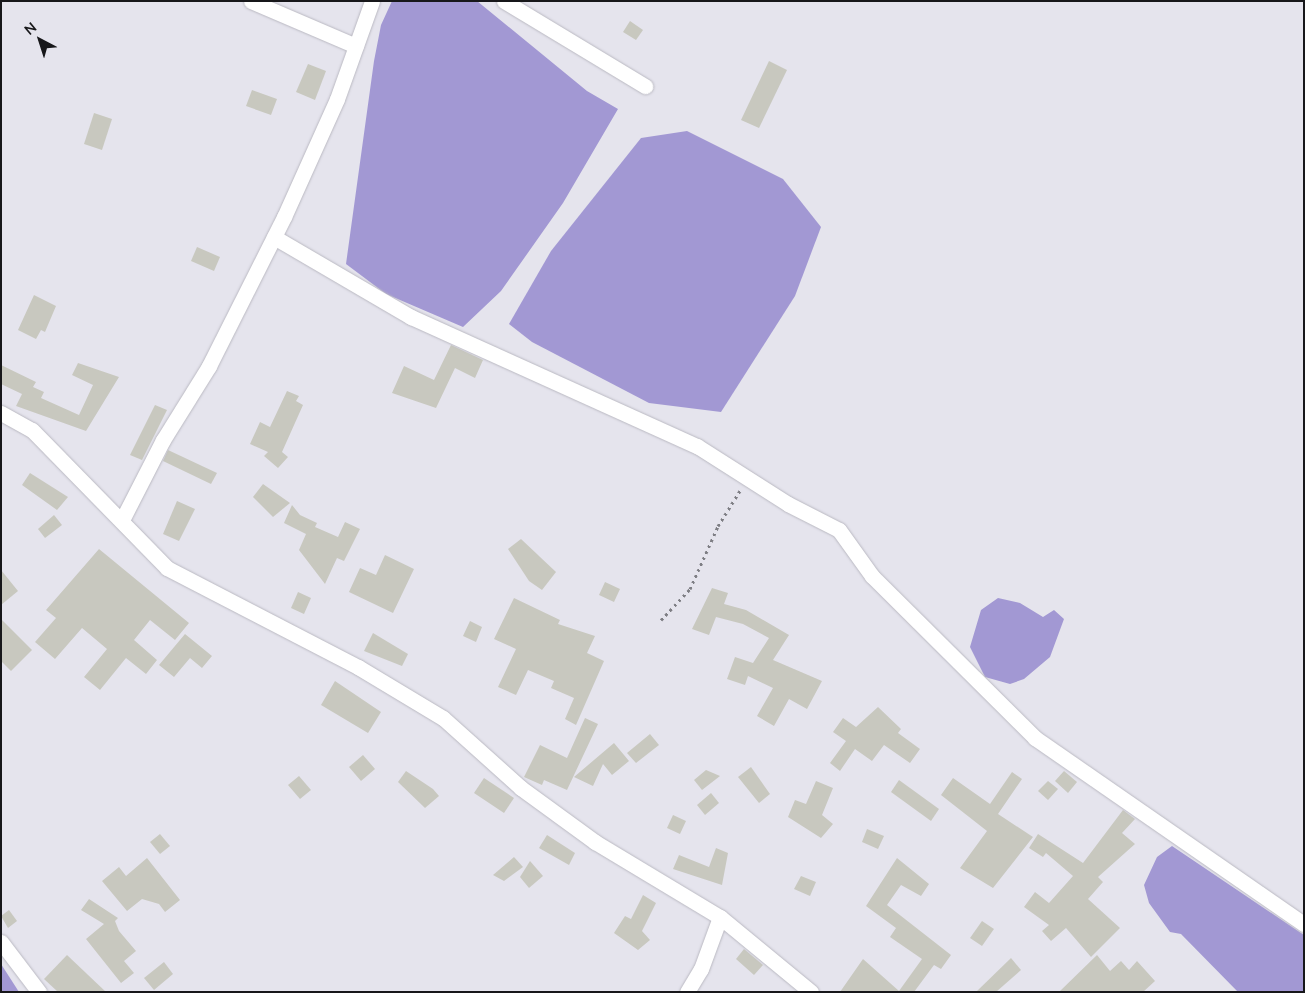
<!DOCTYPE html>
<style>
body{margin:0}
#map{position:relative;width:1305px;height:993px;overflow:hidden;background:#e5e4ed;font-family:Mulish,sans-serif}
div>[style]{position:absolute}
[style*='--x']{left:calc(var(--x)*1px);top:calc(var(--y)*1px);width:calc(var(--w)*1px);rotate:calc(var(--a)*1deg)}
.water>*{inset:0;background:#a298d3}
.building>*{inset:0;background:#c8c8bf}
.path>*{height:3px;margin-top:-1.5px;transform-origin:0;background:repeating-linear-gradient(90deg,#7e7e84 0 2.5px,transparent 0 6.5px)}
.roads{filter:drop-shadow(0 0 1px #bab9c2) drop-shadow(0 0 1px #bab9c2)}
.minor>*{height:15px;margin:-7.5px;padding:0 7.5px;transform-origin:7.5px;border-radius:7.5px;background:#fff}
span{translate:-50% -50%;white-space:nowrap;text-align:center;line-height:1.15;-webkit-text-stroke:4px #e5e4ed;paint-order:stroke}
.frame{position:absolute;inset:0;border:2px solid #17171a;pointer-events:none}
.north{position:absolute;left:15px;top:15px;width:50px;height:50px;-webkit-text-stroke:4px #e5e4ed;paint-order:stroke;rotate:320deg;font-size:14px;font-weight:700;line-height:20px;text-align:center;color:#17171a}
.north::after{content:'';display:block;margin:auto;width:18px;height:22px;background:#17171a;clip-path:polygon(50% 0,100% 100%,50% 72%,0 100%)}
</style>
<div id="map">
<div class="water">
<i style="clip-path:polygon(392px 1px,477px 1px,587px 91px,618px 109px,563px 203px,501px 291px,463px 327px,386px 294px,346px 264px,374px 61px,381px 25px)"></i>
<i style="clip-path:polygon(687px 131px,783px 179px,821px 227px,795px 296px,721px 412px,649px 403px,532px 342px,509px 324px,551px 251px,641px 138px)"></i>
<i style="clip-path:polygon(998px 598px,1020px 603px,1043px 617px,1054px 610px,1064px 619px,1050px 657px,1024px 679px,1010px 684px,985px 677px,970px 647px,981px 610px)"></i>
<i style="clip-path:polygon(1172px 846px,1304px 935px,1304px 992px,1238px 992px,1181px 934px,1170px 932px,1149px 903px,1144px 885px,1157px 857px)"></i>
<i style="clip-path:polygon(1px 964px,19px 992px,1px 992px)"></i>
</div>
<div class="building">
<i style="clip-path:polygon(630px 21px,643px 30px,636px 40px,623px 32px)"></i>
<i style="clip-path:polygon(769px 61px,787px 70px,759px 128px,741px 120px)"></i>
<i style="clip-path:polygon(308px 64px,326px 71px,315px 100px,296px 92px)"></i>
<i style="clip-path:polygon(252px 90px,277px 99px,271px 115px,246px 106px)"></i>
<i style="clip-path:polygon(94px 113px,112px 119px,102px 150px,84px 144px)"></i>
<i style="clip-path:polygon(197px 247px,220px 257px,214px 271px,191px 261px)"></i>
<i style="clip-path:polygon(34px 295px,56px 306px,45px 332px,41px 330px,36px 339px,18px 330px)"></i>
<i style="clip-path:polygon(451px 345px,483px 360px,475px 378px,455px 368px,436px 408px,392px 393px,404px 366px,434px 380px)"></i>
<i style="clip-path:polygon(78px 363px,119px 377px,86px 431px,16px 406px,22px 394px,1px 384px,1px 365px,36px 382px,33px 387px,44px 392px,41px 398px,79px 415px,93px 385px,72px 375px)"></i>
<i style="clip-path:polygon(287px 391px,299px 396px,296px 401px,303px 405px,282px 452px,288px 457px,278px 468px,264px 456px,268px 452px,250px 444px,260px 422px,270px 427px)"></i>
<i style="clip-path:polygon(155px 405px,167px 410px,142px 460px,130px 455px)"></i>
<i style="clip-path:polygon(168px 450px,217px 473px,211px 484px,163px 461px)"></i>
<i style="clip-path:polygon(30px 473px,68px 497px,57px 510px,22px 485px)"></i>
<i style="clip-path:polygon(263px 484px,290px 503px,273px 517px,253px 497px)"></i>
<i style="clip-path:polygon(177px 501px,195px 509px,179px 541px,163px 534px)"></i>
<i style="clip-path:polygon(292px 505px,300px 515px,317px 523px,315px 527px,338px 537px,345px 522px,360px 529px,344px 561px,337px 558px,325px 584px,299px 550px,306px 534px,284px 523px)"></i>
<i style="clip-path:polygon(54px 515px,62px 525px,45px 538px,38px 529px)"></i>
<i style="clip-path:polygon(521px 539px,556px 572px,542px 590px,529px 581px,508px 549px)"></i>
<i style="clip-path:polygon(99px 549px,189px 623px,175px 640px,150px 620px,134px 640px,157px 660px,146px 674px,126px 658px,100px 690px,84px 677px,107px 649px,82px 628px,55px 659px,35px 642px,56px 618px,46px 610px)"></i>
<i style="clip-path:polygon(385px 555px,414px 569px,393px 613px,349px 592px,360px 568px,376px 575px)"></i>
<i style="clip-path:polygon(1px 570px,18px 591px,1px 605px)"></i>
<i style="clip-path:polygon(605px 582px,620px 589px,614px 602px,599px 595px)"></i>
<i style="clip-path:polygon(712px 588px,728px 593px,724px 604px,746px 610px,789px 635px,773px 660px,822px 681px,807px 709px,789px 699px,774px 726px,757px 716px,773px 688px,748px 676px,745px 685px,727px 679px,735px 657px,753px 663px,769px 638px,743px 624px,716px 617px,709px 635px,692px 629px)"></i>
<i style="clip-path:polygon(298px 592px,311px 598px,304px 614px,291px 608px)"></i>
<i style="clip-path:polygon(514px 598px,560px 620px,558px 624px,595px 636px,587px 653px,604px 661px,576px 725px,565px 719px,574px 698px,551px 688px,554px 681px,528px 670px,516px 695px,498px 687px,516px 649px,494px 639px)"></i>
<i style="clip-path:polygon(1px 619px,32px 650px,11px 671px,1px 661px)"></i>
<i style="clip-path:polygon(470px 621px,482px 627px,476px 642px,463px 636px)"></i>
<i style="clip-path:polygon(373px 633px,408px 654px,402px 666px,364px 651px)"></i>
<i style="clip-path:polygon(185px 634px,212px 656px,202px 668px,190px 658px,174px 677px,159px 665px)"></i>
<i style="clip-path:polygon(335px 681px,381px 712px,368px 733px,321px 705px)"></i>
<i style="clip-path:polygon(878px 707px,901px 729px,898px 733px,920px 749px,910px 763px,884px 745px,872px 761px,855px 749px,840px 771px,830px 763px,846px 741px,833px 732px,843px 718px,856px 727px)"></i>
<i style="clip-path:polygon(585px 718px,598px 724px,567px 790px,544px 780px,542px 785px,524px 777px,540px 745px,567px 758px)"></i>
<i style="clip-path:polygon(650px 734px,659px 745px,636px 763px,627px 753px)"></i>
<i style="clip-path:polygon(614px 743px,629px 761px,612px 775px,603px 764px,593px 786px,574px 777px)"></i>
<i style="clip-path:polygon(363px 755px,375px 769px,361px 781px,349px 767px)"></i>
<i style="clip-path:polygon(751px 767px,770px 794px,759px 803px,738px 777px)"></i>
<i style="clip-path:polygon(706px 770px,720px 776px,702px 790px,694px 780px)"></i>
<i style="clip-path:polygon(406px 771px,433px 789px,439px 796px,425px 808px,398px 782px)"></i>
<i style="clip-path:polygon(1064px 771px,1077px 782px,1068px 793px,1055px 781px)"></i>
<i style="clip-path:polygon(1012px 772px,1022px 779px,998px 814px,1033px 837px,993px 888px,960px 868px,987px 831px,941px 795px,953px 778px,990px 804px)"></i>
<i style="clip-path:polygon(299px 776px,311px 790px,300px 799px,288px 785px)"></i>
<i style="clip-path:polygon(484px 778px,514px 798px,504px 813px,474px 793px)"></i>
<i style="clip-path:polygon(899px 780px,939px 809px,931px 821px,891px 792px)"></i>
<i style="clip-path:polygon(816px 781px,833px 788px,822px 815px,833px 824px,821px 838px,788px 817px,795px 800px,806px 804px)"></i>
<i style="clip-path:polygon(1048px 781px,1058px 789px,1048px 800px,1038px 791px)"></i>
<i style="clip-path:polygon(711px 793px,719px 803px,705px 815px,697px 805px)"></i>
<i style="clip-path:polygon(1123px 810px,1135px 819px,1122px 833px,1135px 844px,1098px 877px,1103px 882px,1088px 899px,1120px 928px,1091px 957px,1066px 928px,1051px 941px,1042px 931px,1049px 925px,1024px 907px,1035px 892px,1049px 903px,1073px 876px,1046px 853px,1043px 857px,1029px 848px,1038px 834px,1083px 863px)"></i>
<i style="clip-path:polygon(673px 815px,686px 821px,680px 834px,667px 828px)"></i>
<i style="clip-path:polygon(867px 829px,884px 836px,878px 849px,862px 842px)"></i>
<i style="clip-path:polygon(160px 834px,170px 846px,160px 854px,150px 842px)"></i>
<i style="clip-path:polygon(547px 835px,575px 853px,569px 865px,539px 848px)"></i>
<i style="clip-path:polygon(716px 848px,728px 853px,722px 885px,673px 869px,679px 855px,709px 867px)"></i>
<i style="clip-path:polygon(514px 857px,523px 867px,504px 881px,493px 875px)"></i>
<i style="clip-path:polygon(147px 858px,180px 900px,165px 912px,159px 904px,142px 899px,127px 911px,102px 881px,119px 867px,126px 876px)"></i>
<i style="clip-path:polygon(897px 858px,929px 884px,921px 896px,901px 885px,887px 905px,951px 955px,941px 969px,934px 965px,914px 992px,840px 992px,863px 959px,899px 991px,922px 959px,890px 937px,896px 928px,866px 906px)"></i>
<i style="clip-path:polygon(530px 861px,543px 876px,529px 888px,520px 877px)"></i>
<i style="clip-path:polygon(801px 876px,816px 882px,810px 896px,794px 889px)"></i>
<i style="clip-path:polygon(643px 895px,656px 903px,642px 931px,650px 940px,638px 950px,614px 933px,625px 916px,631px 919px)"></i>
<i style="clip-path:polygon(89px 899px,118px 918px,115px 921px,119px 931px,136px 951px,124px 961px,134px 973px,121px 983px,86px 939px,104px 924px,81px 910px)"></i>
<i style="clip-path:polygon(9px 910px,17px 921px,8px 928px,1px 916px)"></i>
<i style="clip-path:polygon(982px 921px,994px 929px,982px 946px,970px 938px)"></i>
<i style="clip-path:polygon(744px 949px,763px 965px,754px 975px,736px 959px)"></i>
<i style="clip-path:polygon(67px 955px,106px 992px,58px 992px,44px 979px)"></i>
<i style="clip-path:polygon(1097px 955px,1110px 971px,1121px 961px,1129px 970px,1137px 961px,1155px 981px,1143px 992px,1059px 992px)"></i>
<i style="clip-path:polygon(1011px 958px,1021px 970px,996px 992px,976px 992px)"></i>
<i style="clip-path:polygon(164px 962px,173px 974px,154px 990px,144px 978px)"></i>
</div>
<div class="path">
<i style="--x:661;--y:620;--w:42;--a:-46.9"></i>
<i style="--x:690;--y:589;--w:69;--a:-66"></i>
<i style="--x:718;--y:526;--w:44;--a:-58.1"></i>
</div>
<div class="roads">
<div class="minor">
<i style="--x:251;--y:1;--w:114;--a:23.2"></i>
<i style="--x:504;--y:1;--w:165;--a:31.1"></i>
<i style="--x:274;--y:237;--w:159;--a:30.3"></i>
<i style="--x:411;--y:317;--w:314;--a:24.3"></i>
<i style="--x:697;--y:446;--w:108;--a:32.5"></i>
<i style="--x:788;--y:504;--w:57;--a:27"></i>
<i style="--x:839;--y:530;--w:57;--a:54.3"></i>
<i style="--x:872;--y:576;--w:230;--a:44.8"></i>
<i style="--x:1035;--y:738;--w:327;--a:34.7"></i>
<i style="--x:1;--y:413;--w:35;--a:29"></i>
<i style="--x:32;--y:430;--w:193;--a:45.6"></i>
<i style="--x:167;--y:568;--w:215;--a:27.4"></i>
<i style="--x:358;--y:667;--w:99;--a:31"></i>
<i style="--x:443;--y:718;--w:105;--a:41.9"></i>
<i style="--x:521;--y:788;--w:92;--a:36.1"></i>
<i style="--x:595;--y:842;--w:146;--a:31"></i>
<i style="--x:720;--y:917;--w:118;--a:39.5"></i>
<i style="--x:122;--y:520;--w:90;--a:-62.9"></i>
<i style="--x:163;--y:440;--w:87;--a:-58.1"></i>
<i style="--x:209;--y:366;--w:167;--a:-63.3"></i>
<i style="--x:284;--y:217;--w:129;--a:-65.8"></i>
<i style="--x:337;--y:99;--w:104;--a:-70.3"></i>
<i style="--x:1;--y:942;--w:63;--a:52.8"></i>
<i style="--x:687;--y:992;--w:27;--a:-59"></i>
<i style="--x:701;--y:969;--w:55;--a:-69.9"></i>
</div>
</div>
<div class="frame"></div>
<div class="north">N</div>
</div>
